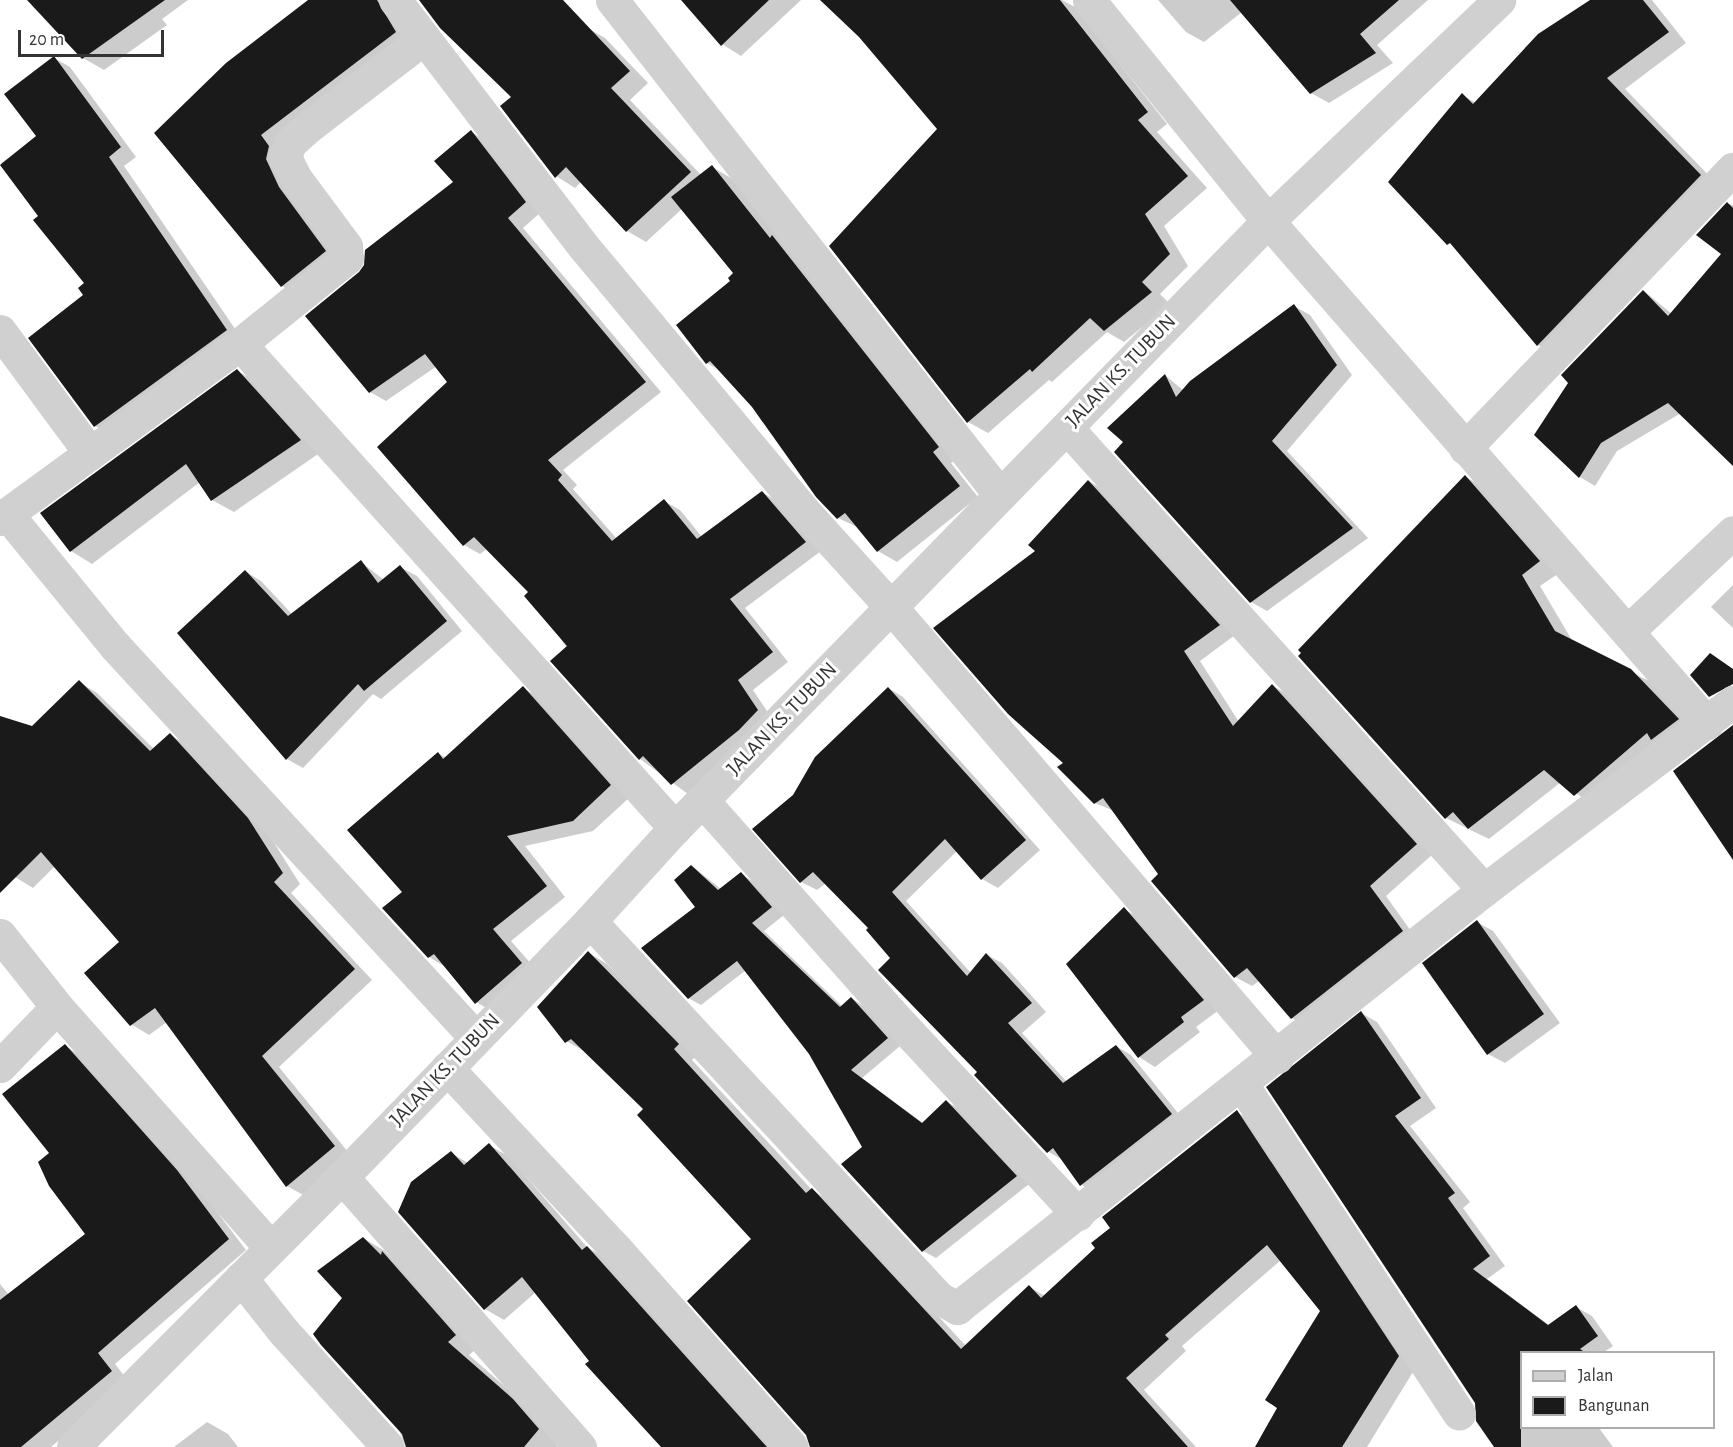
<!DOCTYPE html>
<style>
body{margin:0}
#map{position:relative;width:1733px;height:1447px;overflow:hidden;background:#fff;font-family:"Alegreya Sans",sans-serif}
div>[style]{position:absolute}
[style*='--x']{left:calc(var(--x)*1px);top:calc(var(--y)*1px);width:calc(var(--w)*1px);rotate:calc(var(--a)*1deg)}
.shadow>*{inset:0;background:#0003}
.building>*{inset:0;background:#1a1a1a}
.minor>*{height:33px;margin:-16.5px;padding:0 16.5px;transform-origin:16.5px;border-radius:16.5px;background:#d0d0d0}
.tertiary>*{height:33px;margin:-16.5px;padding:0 16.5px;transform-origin:16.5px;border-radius:16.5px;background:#d0d0d0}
span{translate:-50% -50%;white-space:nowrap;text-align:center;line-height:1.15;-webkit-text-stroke:6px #fff;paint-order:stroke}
.street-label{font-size:21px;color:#333}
.legend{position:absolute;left:1520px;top:1351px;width:195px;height:78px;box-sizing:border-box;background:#fff;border:2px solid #adadad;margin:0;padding:8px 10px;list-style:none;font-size:18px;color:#333}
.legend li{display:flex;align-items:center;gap:12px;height:30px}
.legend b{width:30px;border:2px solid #adadad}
.scale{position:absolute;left:18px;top:30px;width:146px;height:27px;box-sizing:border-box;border:3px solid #333;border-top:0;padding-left:8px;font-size:18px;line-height:21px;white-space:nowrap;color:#333;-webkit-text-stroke:4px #fff;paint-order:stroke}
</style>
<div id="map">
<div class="shadow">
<i style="clip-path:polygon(29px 0,188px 0,162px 19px,167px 25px,104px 70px,83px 58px)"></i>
<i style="clip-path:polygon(310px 0,401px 0,414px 43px,280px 147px,344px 262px,301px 297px,282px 286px,156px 134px)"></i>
<i style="clip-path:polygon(421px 0,559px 0,586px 27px,605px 38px,648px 83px,630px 100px,701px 175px,712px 167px,731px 178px,957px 459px,951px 463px,978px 497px,897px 562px,878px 551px,859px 528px,838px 518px,753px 406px,721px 371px,707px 363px,735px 273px,683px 208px,646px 242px,627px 231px,581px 182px,575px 188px,556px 176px,514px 97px)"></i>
<i style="clip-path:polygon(683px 0,801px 0,741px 56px,722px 44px)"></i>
<i style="clip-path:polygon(822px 0,1062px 0,1075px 7px,1167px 124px,1157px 132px,1207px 188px,1164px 226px,1188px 266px,1160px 294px,1170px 304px,1124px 342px,1107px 332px,1052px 382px,1049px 380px,988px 433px,968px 422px,939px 129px,860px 36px)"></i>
<i style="clip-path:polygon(1158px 0,1428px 0,1377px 45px,1393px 63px,1329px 103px,1311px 93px,1242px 12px,1204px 42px,1186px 32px)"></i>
<i style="clip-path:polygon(1593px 0,1652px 0,1686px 43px,1625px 89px,1719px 186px,1556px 355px,1538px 345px,1458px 250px,1390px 182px,1462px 95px,1476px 103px)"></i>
<i style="clip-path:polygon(54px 58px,70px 67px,136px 157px,124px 166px,242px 339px,111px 435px,95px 426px,87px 283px,1px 163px,38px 136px)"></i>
<i style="clip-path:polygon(471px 132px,487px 141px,541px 212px,523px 228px,661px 392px,563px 470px,577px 485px,573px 489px,617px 539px,664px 501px,680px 510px,702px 537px,762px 492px,778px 502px,821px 551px,745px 608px,788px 662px,753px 690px,773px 720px,688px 794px,640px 759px,530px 592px,488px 548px,480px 554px,464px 545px,449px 382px,437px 366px,386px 401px,370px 392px,360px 273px,455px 183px)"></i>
<i style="clip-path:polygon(1728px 204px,1733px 205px,1733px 464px,1681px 413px,1617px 451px,1595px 486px,1580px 477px,1536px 434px,1644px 291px,1672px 314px,1723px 254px)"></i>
<i style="clip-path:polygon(1294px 306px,1310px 315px,1352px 375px,1287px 451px,1368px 538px,1267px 611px,1251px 602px,1125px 442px,1166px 376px,1184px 391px)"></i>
<i style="clip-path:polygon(237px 371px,259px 383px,321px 452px,234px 512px,212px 500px,200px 482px,92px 564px,71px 551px)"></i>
<i style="clip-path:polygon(1466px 477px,1485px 488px,1559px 573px,1540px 586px,1573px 642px,1651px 682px,1697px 731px,1594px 806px,1561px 782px,1489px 839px,1446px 818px)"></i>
<i style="clip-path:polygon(1089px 481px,1105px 491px,1235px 635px,1200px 661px,1239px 722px,1273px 686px,1289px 695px,1433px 854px,1386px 896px,1418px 941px,1308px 1028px,1292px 1018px,1259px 981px,1252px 986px,1235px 977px,1114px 811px,1095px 803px,1066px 763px,1038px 551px)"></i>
<i style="clip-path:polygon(361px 562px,384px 580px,400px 567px,417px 576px,462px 631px,381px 699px,373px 694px,303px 768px,287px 759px,245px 571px,261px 581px,292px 614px)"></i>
<i style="clip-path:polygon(1733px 585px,1733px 628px,1711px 607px)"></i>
<i style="clip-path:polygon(79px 682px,97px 693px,154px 749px,170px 735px,188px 745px,266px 830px,300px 884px,291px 893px,372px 980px,279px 1067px,352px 1157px,305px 1196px,287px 1186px,167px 1022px,149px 1035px,131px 1024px,121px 943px,55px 866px,33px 888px,15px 877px,0 885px,0 716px,33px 728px)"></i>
<i style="clip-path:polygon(523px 688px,542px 699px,630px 797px,593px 831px,525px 846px,565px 897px,511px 941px,541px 975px,495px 1013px,476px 1002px,447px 968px,429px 957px,404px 893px,438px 753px,446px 758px)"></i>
<i style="clip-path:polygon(888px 688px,903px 697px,1040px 850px,998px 888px,982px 879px,957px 851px,906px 901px,971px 973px,987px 955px,1002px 963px,1046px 1012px,1022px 1033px,1067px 1082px,1116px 1046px,1131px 1055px,1186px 1123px,1097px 1194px,1082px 1185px,1063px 1160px,1047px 1151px,979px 1072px,870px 928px,826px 883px,817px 890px,801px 882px,794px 796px)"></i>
<i style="clip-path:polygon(692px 866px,721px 889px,741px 874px,754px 882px,784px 915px,764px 931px,843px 1007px,851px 998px,864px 1006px,900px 1046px,862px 1078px,923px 1123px,947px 1102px,960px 1109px,1029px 1184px,936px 1258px,923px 1251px,811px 1053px,746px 970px,701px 1005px,688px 998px,697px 907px)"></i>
<i style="clip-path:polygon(1124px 909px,1141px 919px,1219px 1010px,1196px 1027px,1200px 1032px,1155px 1067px,1139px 1057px,1068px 964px)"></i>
<i style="clip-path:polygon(1477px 922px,1493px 931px,1560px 1023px,1505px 1063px,1488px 1054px)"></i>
<i style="clip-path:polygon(589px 953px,607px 964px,696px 1056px,692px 1060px,812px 1190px,831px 1201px,966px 1346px,1029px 1287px,1045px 1296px,1237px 1112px,1255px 1123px,1416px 1367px,1367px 1447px,1257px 1447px,1279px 1408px,1322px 1311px,1281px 1260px,1182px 1346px,1186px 1351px,1144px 1390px,1196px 1447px,810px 1447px,754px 1239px,646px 1109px,586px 1052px,566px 1041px)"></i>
<i style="clip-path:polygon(1361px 1013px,1377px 1022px,1436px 1108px,1410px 1126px,1470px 1202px,1463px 1208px,1505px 1266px,1487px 1279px,1550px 1326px,1576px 1307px,1592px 1316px,1613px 1346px,1604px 1352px,1522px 1352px,1522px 1428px,1599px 1428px,1613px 1447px,1496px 1447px,1476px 1402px)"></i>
<i style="clip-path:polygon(65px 1046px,83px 1057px,195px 1183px,246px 1250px,115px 1364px,129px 1382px,51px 1447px,0 1447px,0 1284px,9px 1295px,87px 1235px,52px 1153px)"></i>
<i style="clip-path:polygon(489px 1145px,508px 1156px,587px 1247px,606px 1258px,774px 1447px,672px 1447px,591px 1361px,536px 1292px,504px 1320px,485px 1309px,400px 1212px,451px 1153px,468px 1163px)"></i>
<i style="clip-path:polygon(363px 1238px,385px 1251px,477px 1348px,469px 1355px,535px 1413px,558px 1447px,406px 1447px,344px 1298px)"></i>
<i style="clip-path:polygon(207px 1422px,228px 1434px,238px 1447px,174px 1447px)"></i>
</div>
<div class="building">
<i style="clip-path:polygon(27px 0,165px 0,82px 59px)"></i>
<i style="clip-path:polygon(308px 0,377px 0,396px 32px,261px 135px,269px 146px,266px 159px,279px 187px,326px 251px,281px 287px,154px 133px,226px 63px)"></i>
<i style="clip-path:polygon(419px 0,563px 0,630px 71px,611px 88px,691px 172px,626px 232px,566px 167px,555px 178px,500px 106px,511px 97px,440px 28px)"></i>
<i style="clip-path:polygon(681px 0,769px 0,721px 46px)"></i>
<i style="clip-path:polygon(820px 0,1060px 0,1148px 112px,1138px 120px,1188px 176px,1145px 214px,1170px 254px,1142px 282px,1152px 292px,1104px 331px,1090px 318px,1032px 372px,1030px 369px,967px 423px,829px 246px,937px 129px,859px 37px)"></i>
<i style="clip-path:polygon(1230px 0,1399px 0,1360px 34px,1376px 53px,1310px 94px)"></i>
<i style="clip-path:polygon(1590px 0,1643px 0,1669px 32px,1607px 78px,1701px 175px,1537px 346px,1450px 243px,1447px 245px,1388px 182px,1462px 93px,1473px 104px,1538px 34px)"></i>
<i style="clip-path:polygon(54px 56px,121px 147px,109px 157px,227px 330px,94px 427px,28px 338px,83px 295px,78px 288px,84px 283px,33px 220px,38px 216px,0 165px,36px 136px,4px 94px)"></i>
<i style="clip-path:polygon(471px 130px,526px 202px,508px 218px,646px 382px,548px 460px,562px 475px,558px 480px,612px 541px,664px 499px,697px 539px,762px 491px,806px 542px,730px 599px,773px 652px,738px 680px,758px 710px,739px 730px,671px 785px,643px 756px,639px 760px,550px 661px,567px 646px,524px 596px,528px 592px,474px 537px,463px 546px,377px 447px,447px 382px,425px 354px,369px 393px,305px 316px,359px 272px,364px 265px,365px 250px,453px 182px,434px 161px)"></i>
<i style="clip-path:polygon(712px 165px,770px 238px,772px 235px,939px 447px,933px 452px,960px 486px,877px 552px,845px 513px,837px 519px,816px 497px,752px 407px,710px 361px,706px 364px,676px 325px,730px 281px,728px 278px,733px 273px,671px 197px)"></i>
<i style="clip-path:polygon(1727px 202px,1733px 208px,1733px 466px,1668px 403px,1601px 443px,1579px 478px,1534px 435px,1568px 383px,1561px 375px,1643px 290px,1668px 316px,1721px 254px,1696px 235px)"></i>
<i style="clip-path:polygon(1294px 304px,1337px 365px,1272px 441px,1353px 528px,1250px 603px,1114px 452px,1123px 442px,1107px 428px,1165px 374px,1176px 397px,1190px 381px)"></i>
<i style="clip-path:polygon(237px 369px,301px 440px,211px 501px,186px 464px,70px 552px,40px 513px)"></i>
<i style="clip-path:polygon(1465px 475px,1540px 561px,1522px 575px,1555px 631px,1631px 669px,1679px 719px,1651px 740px,1647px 733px,1574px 796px,1544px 770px,1468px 829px,1453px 812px,1445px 819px,1298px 656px,1301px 653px,1298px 650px)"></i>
<i style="clip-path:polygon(1088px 480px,1220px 625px,1184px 651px,1233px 726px,1272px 684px,1417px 844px,1370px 886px,1403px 931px,1291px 1019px,1247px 968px,1234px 978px,1151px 881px,1158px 874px,1103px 798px,1094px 804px,1057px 767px,1063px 763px,1008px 714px,933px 628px,1035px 551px,1028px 545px)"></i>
<i style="clip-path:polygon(361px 560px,378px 583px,400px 565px,447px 621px,364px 691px,358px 684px,286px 760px,177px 633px,245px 570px,288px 616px)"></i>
<i style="clip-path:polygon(1710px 653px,1733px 669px,1733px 684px,1709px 697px,1690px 675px)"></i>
<i style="clip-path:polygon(79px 680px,150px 751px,170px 733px,248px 818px,283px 873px,274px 882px,355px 969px,262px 1056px,335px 1146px,286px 1187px,155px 1008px,130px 1026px,84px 973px,119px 942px,41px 852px,0 893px,0 716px,32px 726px)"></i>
<i style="clip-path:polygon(523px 686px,611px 785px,573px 821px,507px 836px,547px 886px,493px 929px,522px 963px,475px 1004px,434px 954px,428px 958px,382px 908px,402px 892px,347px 830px,438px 752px,443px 759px)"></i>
<i style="clip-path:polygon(888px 687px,1026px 840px,981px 880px,945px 839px,892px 892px,967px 976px,986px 953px,1032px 1003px,1008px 1023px,1063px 1083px,1116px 1045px,1172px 1114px,1080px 1186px,1053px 1148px,1047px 1153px,974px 1075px,977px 1072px,878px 970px,890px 958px,866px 930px,868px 928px,813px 872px,800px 883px,752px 829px,793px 795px,815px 757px)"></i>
<i style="clip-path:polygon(1733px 725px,1733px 860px,1673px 771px)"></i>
<i style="clip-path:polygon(691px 865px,718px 890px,741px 872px,772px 907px,752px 923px,840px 1007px,851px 997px,888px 1038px,851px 1070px,922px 1123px,946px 1100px,1017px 1176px,922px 1252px,841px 1164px,862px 1147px,809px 1054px,737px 961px,688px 999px,641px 948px,695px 907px,674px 880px)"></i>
<i style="clip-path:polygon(1124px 907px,1204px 1000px,1181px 1017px,1184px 1022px,1138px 1058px,1066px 964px)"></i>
<i style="clip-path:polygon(1477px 920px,1544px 1014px,1487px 1055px,1422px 963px)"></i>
<i style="clip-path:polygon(588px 951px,679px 1044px,674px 1049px,806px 1193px,812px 1188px,961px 1349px,1029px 1285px,1041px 1298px,1095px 1248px,1091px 1243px,1110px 1228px,1102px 1217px,1237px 1110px,1399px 1356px,1342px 1447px,1255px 1447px,1277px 1408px,1265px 1400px,1320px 1311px,1267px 1245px,1165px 1335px,1169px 1339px,1126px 1378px,1188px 1447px,810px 1447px,806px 1435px,687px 1301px,751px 1239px,637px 1115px,643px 1109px,571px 1039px,565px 1043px,537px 1007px)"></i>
<i style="clip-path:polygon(1361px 1011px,1421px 1098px,1395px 1116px,1455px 1193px,1448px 1198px,1490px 1256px,1473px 1269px,1548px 1325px,1576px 1305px,1598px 1336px,1580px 1349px,1586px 1353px,1521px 1353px,1521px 1447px,1494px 1447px,1476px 1421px,1475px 1403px,1266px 1087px)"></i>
<i style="clip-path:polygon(65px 1044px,177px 1170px,229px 1239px,98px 1353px,112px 1371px,21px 1447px,0 1447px,0 1300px,85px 1234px,49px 1186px,38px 1162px,49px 1153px,2px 1094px)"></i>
<i style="clip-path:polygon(489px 1143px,582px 1250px,587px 1246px,767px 1447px,661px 1447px,585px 1364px,589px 1361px,522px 1277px,484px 1310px,398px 1212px,411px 1182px,451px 1151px,464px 1165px)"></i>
<i style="clip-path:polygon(363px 1237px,381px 1255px,382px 1251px,456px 1335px,448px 1342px,513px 1399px,539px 1429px,524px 1447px,406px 1447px,402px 1434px,321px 1345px,313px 1334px,342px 1298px,317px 1271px)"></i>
</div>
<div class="minor">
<i style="--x:395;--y:0;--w:311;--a:52.6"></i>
<i style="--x:584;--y:247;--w:341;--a:50.2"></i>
<i style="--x:802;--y:509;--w:132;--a:47.8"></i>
<i style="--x:891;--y:607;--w:593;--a:49.38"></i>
<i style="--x:612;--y:0;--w:629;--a:51.91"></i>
<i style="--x:1089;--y:0;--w:284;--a:51"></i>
<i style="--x:1268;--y:221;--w:667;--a:48.83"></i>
<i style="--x:0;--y:331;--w:152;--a:53.6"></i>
<i style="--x:240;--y:344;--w:651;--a:48.05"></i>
<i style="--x:1465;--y:448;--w:387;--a:-46.2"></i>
<i style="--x:7;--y:514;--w:171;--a:50.7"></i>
<i style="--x:115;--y:646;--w:533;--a:47.36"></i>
<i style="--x:0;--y:519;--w:297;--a:-36.1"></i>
<i style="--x:240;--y:344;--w:137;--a:-38.8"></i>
<i style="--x:347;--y:258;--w:12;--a:-95"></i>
<i style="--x:346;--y:246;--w:84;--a:-126.7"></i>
<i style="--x:296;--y:179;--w:25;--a:-117"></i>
<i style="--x:285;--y:157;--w:15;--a:-70"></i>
<i style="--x:290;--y:143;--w:24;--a:-42"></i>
<i style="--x:308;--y:127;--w:146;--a:-37.5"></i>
<i style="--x:1628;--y:631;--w:144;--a:-43.3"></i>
<i style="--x:702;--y:800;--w:283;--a:48.4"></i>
<i style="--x:890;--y:1012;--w:276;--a:47.1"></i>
<i style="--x:1484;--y:890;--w:312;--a:-37.1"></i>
<i style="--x:590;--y:921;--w:514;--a:47.21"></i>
<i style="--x:939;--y:1298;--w:21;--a:29"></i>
<i style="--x:957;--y:1308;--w:673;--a:-38.42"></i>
<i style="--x:1484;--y:890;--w:622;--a:-132.07"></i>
<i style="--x:0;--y:935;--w:92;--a:51.6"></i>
<i style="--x:57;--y:1007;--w:322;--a:48.4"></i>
<i style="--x:0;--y:1066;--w:82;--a:-46"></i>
<i style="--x:447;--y:1068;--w:248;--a:47"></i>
<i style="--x:616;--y:1249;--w:265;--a:48.4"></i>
<i style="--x:1241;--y:1083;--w:396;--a:56.6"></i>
<i style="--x:342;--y:1177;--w:360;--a:48.6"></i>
<i style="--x:241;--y:1278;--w:69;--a:51.5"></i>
<i style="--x:284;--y:1332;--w:155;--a:47.9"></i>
</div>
<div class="tertiary">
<i style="--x:73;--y:1447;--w:381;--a:-45.1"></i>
<i style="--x:342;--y:1177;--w:356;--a:-45.9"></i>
<i style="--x:590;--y:921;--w:126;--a:-47.6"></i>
<i style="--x:675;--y:828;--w:849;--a:-45.67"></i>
<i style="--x:1268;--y:221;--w:320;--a:-43.7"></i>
</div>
<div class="street-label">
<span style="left:1121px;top:371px;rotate:-46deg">JALAN KS. TUBUN</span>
<span style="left:782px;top:719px;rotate:-46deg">JALAN KS. TUBUN</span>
<span style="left:445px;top:1070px;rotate:-46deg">JALAN KS. TUBUN</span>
</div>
<ul class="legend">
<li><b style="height:8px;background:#d0d0d0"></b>Jalan</li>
<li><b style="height:16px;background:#1a1a1a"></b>Bangunan</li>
</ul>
<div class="scale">20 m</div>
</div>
